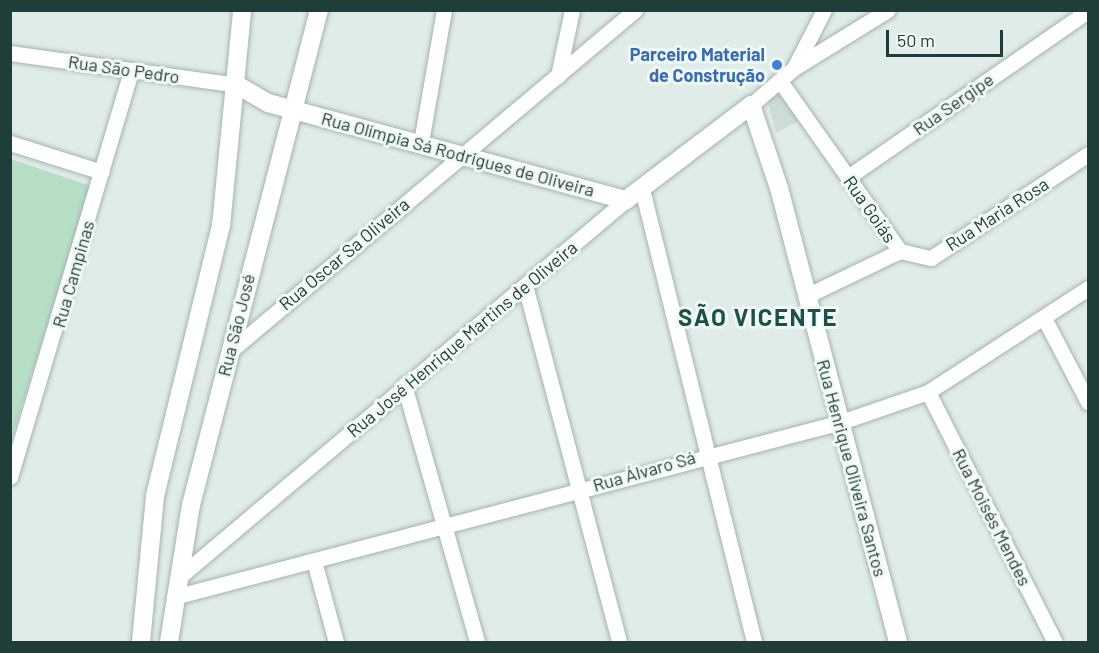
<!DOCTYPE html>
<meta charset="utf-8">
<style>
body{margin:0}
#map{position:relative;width:1099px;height:653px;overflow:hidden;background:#e0ece8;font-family:Barlow,sans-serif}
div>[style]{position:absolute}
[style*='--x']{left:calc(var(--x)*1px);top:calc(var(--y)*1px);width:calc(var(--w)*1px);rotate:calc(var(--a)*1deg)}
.built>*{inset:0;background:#cedcd7}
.green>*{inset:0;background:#b7dfc6}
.roads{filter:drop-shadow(0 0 2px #a3b4b0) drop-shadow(0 0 2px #a3b4b0)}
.street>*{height:15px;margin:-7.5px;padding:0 7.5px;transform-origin:7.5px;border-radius:7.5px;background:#fff}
.secondary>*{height:18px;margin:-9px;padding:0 9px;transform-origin:9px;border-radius:9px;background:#fff}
.dots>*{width:16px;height:16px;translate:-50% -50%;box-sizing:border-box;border:3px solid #f1f9f6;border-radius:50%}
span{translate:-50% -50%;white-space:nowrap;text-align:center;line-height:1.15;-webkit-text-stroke:6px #f1f9f6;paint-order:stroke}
.shop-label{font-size:18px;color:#366cbe;font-weight:700}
.right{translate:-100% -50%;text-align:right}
.street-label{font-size:18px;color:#203e39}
.district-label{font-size:24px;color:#1a5249;font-weight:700;letter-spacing:1.5px}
.frame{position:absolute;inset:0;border:12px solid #203e39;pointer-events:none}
.scale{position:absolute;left:886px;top:30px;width:117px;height:27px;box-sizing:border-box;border:3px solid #203e39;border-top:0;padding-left:8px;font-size:18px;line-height:21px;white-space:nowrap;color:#203e39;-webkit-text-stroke:4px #f1f9f6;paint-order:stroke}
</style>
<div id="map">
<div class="built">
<i style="clip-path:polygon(778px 93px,799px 121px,776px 133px,767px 99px)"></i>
</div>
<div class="green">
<i style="clip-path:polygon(11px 159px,91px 186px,11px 440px)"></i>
</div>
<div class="roads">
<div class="street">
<i style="--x:10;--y:53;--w:229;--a:8"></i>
<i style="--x:795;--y:66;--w:63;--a:-62.6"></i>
<i style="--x:558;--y:76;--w:67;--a:-78"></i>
<i style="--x:780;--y:81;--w:208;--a:54.8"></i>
<i style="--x:751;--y:105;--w:57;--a:-40.7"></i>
<i style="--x:794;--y:68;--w:110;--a:-31.7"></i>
<i style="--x:421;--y:142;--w:134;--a:-80.1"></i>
<i style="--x:10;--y:143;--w:96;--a:17.5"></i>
<i style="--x:848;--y:177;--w:292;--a:-34.7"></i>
<i style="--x:642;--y:189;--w:467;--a:76.1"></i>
<i style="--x:900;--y:251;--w:32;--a:13"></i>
<i style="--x:931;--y:258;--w:188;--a:-33.5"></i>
<i style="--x:526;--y:289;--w:365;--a:75.2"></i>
<i style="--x:806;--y:296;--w:104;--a:-25.6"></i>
<i style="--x:1044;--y:318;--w:95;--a:62.4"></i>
<i style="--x:229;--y:352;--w:531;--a:-40.11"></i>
<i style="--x:404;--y:385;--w:267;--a:74.1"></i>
<i style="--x:928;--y:392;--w:280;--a:63.1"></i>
<i style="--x:10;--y:477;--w:424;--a:-73.4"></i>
<i style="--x:314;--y:561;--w:84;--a:74.8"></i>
<i style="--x:178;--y:578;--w:586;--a:-40.16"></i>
<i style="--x:174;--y:597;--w:690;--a:-14.7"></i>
<i style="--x:841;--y:422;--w:92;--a:-19"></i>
<i style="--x:928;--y:392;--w:191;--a:-33"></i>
</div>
<div class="secondary">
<i style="--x:237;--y:85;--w:36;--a:30"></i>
<i style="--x:268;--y:103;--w:371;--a:15.2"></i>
<i style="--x:626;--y:200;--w:157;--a:-37.2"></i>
<i style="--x:751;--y:105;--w:88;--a:71.4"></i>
<i style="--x:779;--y:188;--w:469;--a:75.3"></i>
<i style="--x:141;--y:642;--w:147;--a:-84.5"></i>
<i style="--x:155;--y:496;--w:278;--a:-76.3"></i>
<i style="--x:221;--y:226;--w:217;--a:-84.4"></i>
<i style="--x:169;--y:642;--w:139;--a:-80.9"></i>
<i style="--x:191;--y:505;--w:511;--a:-75.5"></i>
</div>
</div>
<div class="dots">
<i style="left:777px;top:65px;background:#3f7fe0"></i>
</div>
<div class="shop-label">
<span class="right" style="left:765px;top:65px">Parceiro Material<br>de Construção</span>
</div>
<div class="street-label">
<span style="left:124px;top:69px;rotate:8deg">Rua São Pedro</span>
<span style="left:953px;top:104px;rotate:-35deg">Rua Sergipe</span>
<span style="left:458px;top:154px;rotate:15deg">Rua Olímpia Sá Rodrigues de Oliveira</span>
<span style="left:870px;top:209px;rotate:55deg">Rua Goiás</span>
<span style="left:997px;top:214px;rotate:-33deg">Rua Maria Rosa</span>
<span style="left:344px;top:254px;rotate:-40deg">Rua Oscar Sa Oliveira</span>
<span style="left:73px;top:274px;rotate:-74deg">Rua Campinas</span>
<span style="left:236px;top:325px;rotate:-76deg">Rua São José</span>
<span style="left:462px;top:339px;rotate:-40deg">Rua José Henrique Martins de Oliveira</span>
<span style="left:852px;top:468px;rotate:75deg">Rua Henrique Oliveira Santos</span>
<span style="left:644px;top:471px;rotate:-16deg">Rua Álvaro Sá</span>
<span style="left:992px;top:517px;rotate:63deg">Rua Moisés Mendes</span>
</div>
<div class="district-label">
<span style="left:758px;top:317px">SÃO VICENTE</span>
</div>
<div class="frame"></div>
<div class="scale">50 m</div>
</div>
